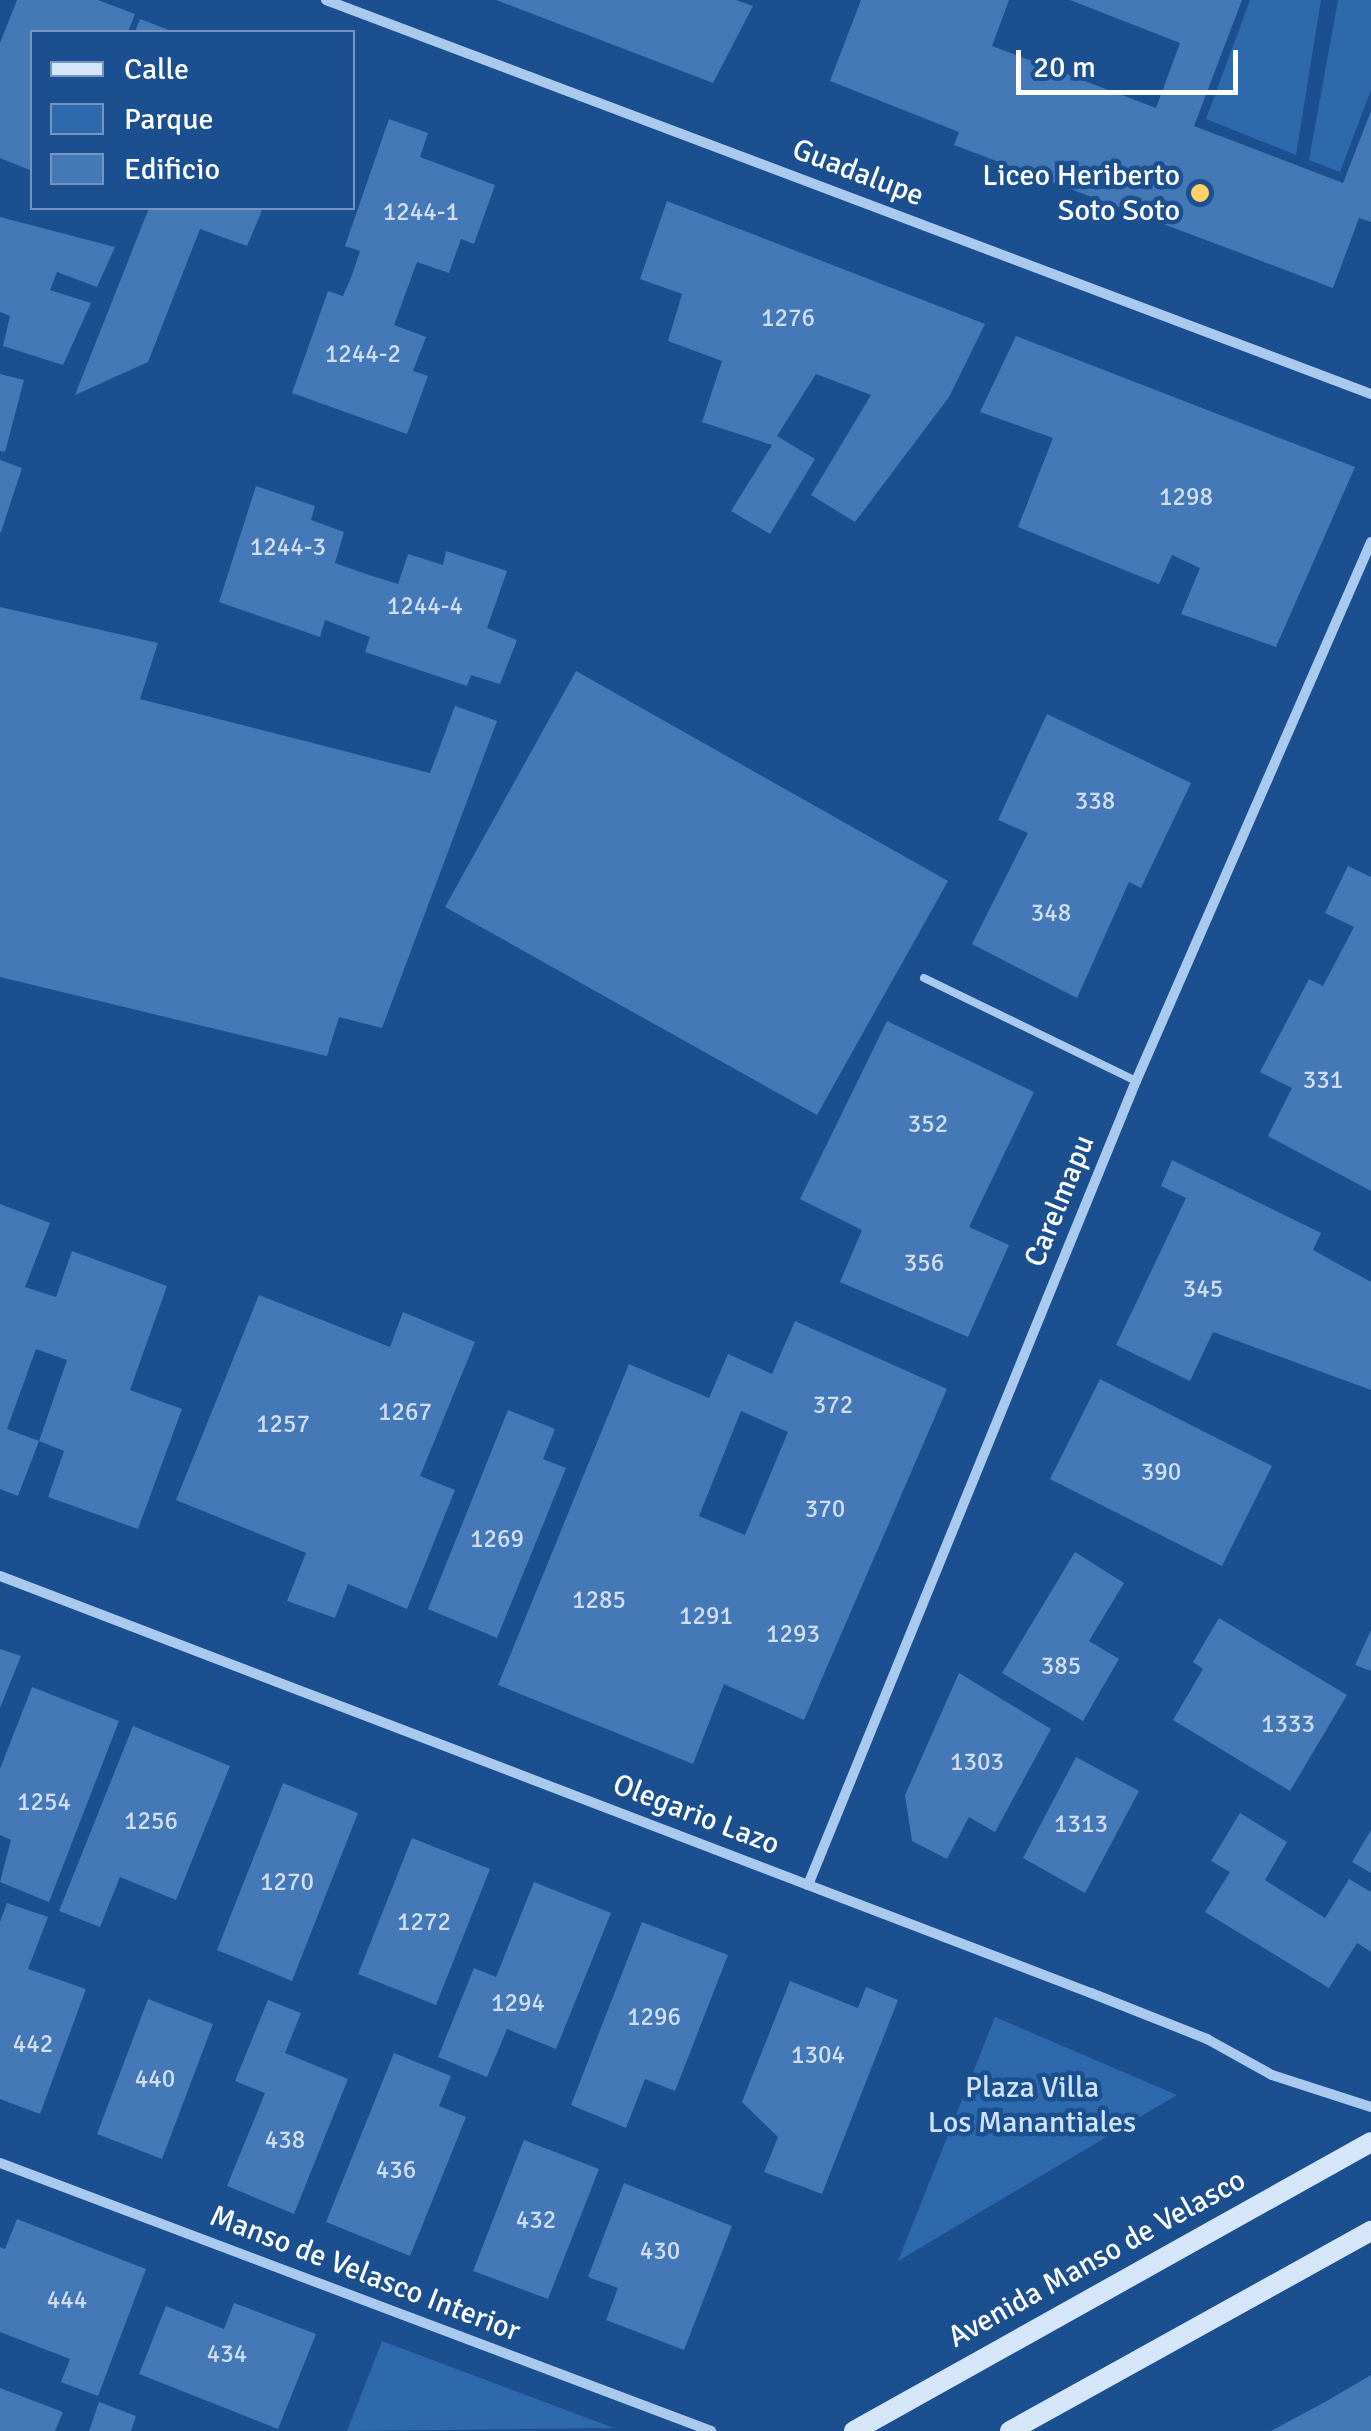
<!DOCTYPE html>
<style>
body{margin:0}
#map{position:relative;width:1371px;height:2431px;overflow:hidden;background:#1b4f8f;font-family:Signika,sans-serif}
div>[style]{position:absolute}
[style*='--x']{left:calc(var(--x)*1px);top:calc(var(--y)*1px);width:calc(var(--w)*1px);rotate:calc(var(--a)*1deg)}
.green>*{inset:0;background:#2e69ad}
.building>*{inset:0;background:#4478b7}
.service>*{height:8px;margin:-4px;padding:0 4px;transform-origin:4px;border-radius:4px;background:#a9c9ee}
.minor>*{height:10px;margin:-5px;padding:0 5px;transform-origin:5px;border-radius:5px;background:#a9c9ee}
.secondary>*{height:20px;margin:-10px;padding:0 10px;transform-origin:10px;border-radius:10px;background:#d6e6fa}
.dots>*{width:28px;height:28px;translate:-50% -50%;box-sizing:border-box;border:5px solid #1b4f8f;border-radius:50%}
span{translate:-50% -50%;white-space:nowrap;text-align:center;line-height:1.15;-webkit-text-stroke:9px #1b4f8f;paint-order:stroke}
.number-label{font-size:25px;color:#d0dded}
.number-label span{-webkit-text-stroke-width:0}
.street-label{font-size:30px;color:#fff}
.poi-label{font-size:30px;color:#fff}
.right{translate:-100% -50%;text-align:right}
.park-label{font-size:30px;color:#cfe3fa}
.legend{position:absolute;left:30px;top:30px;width:325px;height:180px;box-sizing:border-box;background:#1b4f8f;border:2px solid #7695bc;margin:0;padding:12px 18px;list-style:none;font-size:30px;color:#fff}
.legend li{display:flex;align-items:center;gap:20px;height:50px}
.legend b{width:50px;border:2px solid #7695bc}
.scale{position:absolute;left:1016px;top:50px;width:222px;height:45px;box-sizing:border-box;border:5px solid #fff;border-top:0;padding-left:12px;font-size:30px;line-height:35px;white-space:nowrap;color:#fff;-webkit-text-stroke:8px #1b4f8f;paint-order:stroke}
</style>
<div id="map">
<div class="green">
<i style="clip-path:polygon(1250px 0,1321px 0,1296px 155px,1206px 119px)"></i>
<i style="clip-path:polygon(1338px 0,1371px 0,1371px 90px,1340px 172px,1309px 160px)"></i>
<i style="clip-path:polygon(995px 2017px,1177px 2095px,898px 2261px)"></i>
<i style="clip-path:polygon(382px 2341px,614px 2428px,347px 2431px)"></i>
</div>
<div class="building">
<i style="clip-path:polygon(17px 0,98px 0,135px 14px,128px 32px,32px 32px,32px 171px,0 158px,0 43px)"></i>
<i style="clip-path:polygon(496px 0,736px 0,753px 6px,713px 83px)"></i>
<i style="clip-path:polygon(861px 0,1009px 0,992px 46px,1156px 108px,1180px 43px,1070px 0,1242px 0,1194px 126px,1343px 183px,1371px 111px,1371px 222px,1359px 218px,1333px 288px,954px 145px,959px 132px,830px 81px)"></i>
<i style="clip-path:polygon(140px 19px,174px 32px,135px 32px)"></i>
<i style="clip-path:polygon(389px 119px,428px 133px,420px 157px,495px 185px,474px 244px,461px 239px,449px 273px,417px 262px,394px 325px,426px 337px,413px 371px,428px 376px,407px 434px,292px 393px,328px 291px,343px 296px,352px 275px,360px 251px,345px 246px)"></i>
<i style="clip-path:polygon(667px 201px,985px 324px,949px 397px,855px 522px,811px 495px,871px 395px,816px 374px,777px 436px,815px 459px,770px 534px,731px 511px,772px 445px,702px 422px,722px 361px,668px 341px,682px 294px,640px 279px)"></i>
<i style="clip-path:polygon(149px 208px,263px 208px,247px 246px,200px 229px,148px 362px,75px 395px)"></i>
<i style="clip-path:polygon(0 217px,115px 247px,97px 287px,57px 272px,50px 290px,91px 303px,63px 365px,3px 346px,10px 316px,0 312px)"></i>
<i style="clip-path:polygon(1016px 336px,1355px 467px,1276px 647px,1181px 614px,1200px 568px,1172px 555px,1159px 584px,1018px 527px,1053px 438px,980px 412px)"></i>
<i style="clip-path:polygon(0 374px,24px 380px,5px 452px,0 451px)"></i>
<i style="clip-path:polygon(0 460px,22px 468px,1px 532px,0 532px)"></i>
<i style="clip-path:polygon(256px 486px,315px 506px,311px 520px,344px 532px,335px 563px,366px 574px,398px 584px,408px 554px,443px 565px,446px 551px,507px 571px,487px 628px,517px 640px,500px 684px,471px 675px,467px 686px,365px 652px,370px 637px,325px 620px,320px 637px,219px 602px)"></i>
<i style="clip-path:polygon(0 607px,158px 643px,140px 699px,430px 773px,455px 706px,497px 721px,382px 1028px,339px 1017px,327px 1056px,0 977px)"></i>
<i style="clip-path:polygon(576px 671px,948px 881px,817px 1115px,445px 907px)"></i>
<i style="clip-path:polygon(1047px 714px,1191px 783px,1141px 888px,1129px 882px,1077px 998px,972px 944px,1028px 833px,998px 820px)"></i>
<i style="clip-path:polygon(1348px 866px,1371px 877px,1371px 1191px,1268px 1136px,1292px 1088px,1260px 1072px,1309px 979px,1323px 986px,1354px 927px,1325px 913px)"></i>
<i style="clip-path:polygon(887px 1021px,1034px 1092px,969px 1227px,1009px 1245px,968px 1337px,840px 1282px,862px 1230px,800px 1199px)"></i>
<i style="clip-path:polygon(1172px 1160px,1321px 1233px,1313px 1250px,1371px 1282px,1371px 1390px,1213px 1332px,1190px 1381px,1116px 1345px,1186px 1198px,1161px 1186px)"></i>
<i style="clip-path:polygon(0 1204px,50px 1223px,25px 1287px,56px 1297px,72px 1251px,167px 1286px,130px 1390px,182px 1409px,138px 1529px,48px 1497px,64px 1451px,39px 1441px,67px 1360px,36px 1349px,7px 1429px,39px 1441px,18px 1496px,0 1489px)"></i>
<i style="clip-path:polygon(259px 1295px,390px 1347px,403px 1312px,475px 1342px,420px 1476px,455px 1490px,407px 1609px,348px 1584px,335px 1618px,287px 1601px,306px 1553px,176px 1500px)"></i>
<i style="clip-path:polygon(evenodd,795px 1321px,947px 1389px,804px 1720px,724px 1684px,693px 1764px,498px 1685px,629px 1364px,709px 1398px,728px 1354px,772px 1374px,795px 1321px,741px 1411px,788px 1432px,745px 1535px,699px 1516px,741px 1411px)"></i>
<i style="clip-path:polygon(1100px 1379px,1272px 1466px,1222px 1566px,1050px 1479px)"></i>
<i style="clip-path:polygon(508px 1410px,555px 1429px,543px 1459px,566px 1468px,497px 1638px,428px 1609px)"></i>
<i style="clip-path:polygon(1075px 1552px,1124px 1583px,1089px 1641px,1119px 1659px,1083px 1721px,1002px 1673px)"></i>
<i style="clip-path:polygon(1219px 1618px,1347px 1695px,1290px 1791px,1173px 1720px,1203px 1669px,1193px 1662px)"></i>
<i style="clip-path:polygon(1371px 1630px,1371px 1671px,1355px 1665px)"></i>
<i style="clip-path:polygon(0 1649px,21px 1656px,0 1708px)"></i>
<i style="clip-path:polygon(959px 1673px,1051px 1729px,995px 1832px,969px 1817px,947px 1859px,912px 1841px,905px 1795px)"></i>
<i style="clip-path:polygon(32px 1687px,119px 1721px,49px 1902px,0 1882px,11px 1840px,0 1835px,0 1769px)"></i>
<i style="clip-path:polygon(133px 1726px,230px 1766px,176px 1900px,120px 1877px,100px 1927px,59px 1911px)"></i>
<i style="clip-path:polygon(1076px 1757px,1139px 1791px,1085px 1893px,1023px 1858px)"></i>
<i style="clip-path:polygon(283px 1783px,358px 1813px,292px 1981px,217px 1950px)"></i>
<i style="clip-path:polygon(1240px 1813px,1287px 1842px,1265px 1880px,1325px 1918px,1349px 1879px,1371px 1892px,1371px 1952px,1357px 1943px,1329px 1988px,1205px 1912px,1230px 1872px,1211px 1861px)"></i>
<i style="clip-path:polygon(1371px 1830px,1371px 1873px,1352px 1862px)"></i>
<i style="clip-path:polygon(412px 1838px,490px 1869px,436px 2005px,358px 1974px)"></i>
<i style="clip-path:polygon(534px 1882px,611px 1913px,556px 2049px,507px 2029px,487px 2077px,438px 2057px,474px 1968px,496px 1977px)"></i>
<i style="clip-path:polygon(7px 1903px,48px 1917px,28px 1969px,86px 1989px,40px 2114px,0 2099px,0 1922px)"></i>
<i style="clip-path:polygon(642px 1922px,728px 1955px,675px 2091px,645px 2079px,626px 2128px,571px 2105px)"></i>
<i style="clip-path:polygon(790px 1981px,858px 2008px,866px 1987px,898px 2000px,822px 2194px,764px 2172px,778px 2137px,742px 2102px)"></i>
<i style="clip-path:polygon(148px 1999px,213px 2024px,162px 2159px,97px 2134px)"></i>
<i style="clip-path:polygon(268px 2000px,301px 2013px,285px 2053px,348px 2079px,294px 2214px,227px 2186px,265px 2093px,235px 2081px)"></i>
<i style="clip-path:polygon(394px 2053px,451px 2076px,439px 2106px,466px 2117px,410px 2256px,326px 2222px)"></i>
<i style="clip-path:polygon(524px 2140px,599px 2169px,548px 2299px,473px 2271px)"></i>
<i style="clip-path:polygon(624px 2183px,732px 2226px,684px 2350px,606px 2320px,618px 2288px,588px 2277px)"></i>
<i style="clip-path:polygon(17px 2219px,146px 2269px,98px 2396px,61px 2382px,70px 2359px,0 2332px,0 2247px,5px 2249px)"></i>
<i style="clip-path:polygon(234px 2303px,316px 2334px,278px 2429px,139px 2374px,166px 2306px,224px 2329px)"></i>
<i style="clip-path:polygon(1371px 2375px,1371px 2431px,1271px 2431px,1325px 2402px)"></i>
<i style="clip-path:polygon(0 2388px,63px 2412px,55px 2431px,0 2431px)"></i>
<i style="clip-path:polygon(99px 2402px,136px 2416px,131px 2431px,89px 2431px)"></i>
</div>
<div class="service">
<i style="--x:924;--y:978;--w:236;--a:25.9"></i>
</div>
<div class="minor">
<i style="--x:326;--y:0;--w:1117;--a:20.66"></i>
<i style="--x:0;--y:1576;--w:1168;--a:20.92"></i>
<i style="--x:1091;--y:1993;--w:125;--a:21.6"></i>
<i style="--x:1207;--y:2039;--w:74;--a:29"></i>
<i style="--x:1272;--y:2075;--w:104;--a:17.9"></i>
<i style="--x:808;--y:1885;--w:868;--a:-67.81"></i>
<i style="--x:1136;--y:1081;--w:588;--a:-66.44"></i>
<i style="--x:0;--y:2163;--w:760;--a:20.65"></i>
</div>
<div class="secondary">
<i style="--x:854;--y:2431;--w:592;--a:-29.2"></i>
<i style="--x:1010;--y:2431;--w:413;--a:-29"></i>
</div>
<div class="dots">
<i style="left:1200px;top:193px;background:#ffd166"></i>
</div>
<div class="number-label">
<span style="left:421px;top:212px">1244-1</span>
<span style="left:788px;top:318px">1276</span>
<span style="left:363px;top:354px">1244-2</span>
<span style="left:1186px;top:497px">1298</span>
<span style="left:288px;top:547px">1244-3</span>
<span style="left:425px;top:606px">1244-4</span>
<span style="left:1095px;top:801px">338</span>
<span style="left:1051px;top:913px">348</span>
<span style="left:1323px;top:1080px">331</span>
<span style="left:928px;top:1124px">352</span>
<span style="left:924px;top:1263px">356</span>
<span style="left:1203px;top:1289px">345</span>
<span style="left:833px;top:1405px">372</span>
<span style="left:405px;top:1412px">1267</span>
<span style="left:283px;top:1424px">1257</span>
<span style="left:1161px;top:1472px">390</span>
<span style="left:825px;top:1509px">370</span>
<span style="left:497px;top:1539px">1269</span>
<span style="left:599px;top:1600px">1285</span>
<span style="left:706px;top:1616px">1291</span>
<span style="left:793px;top:1634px">1293</span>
<span style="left:1061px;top:1666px">385</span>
<span style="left:1288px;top:1724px">1333</span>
<span style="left:977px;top:1762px">1303</span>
<span style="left:44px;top:1802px">1254</span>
<span style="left:151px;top:1821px">1256</span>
<span style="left:1081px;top:1824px">1313</span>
<span style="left:287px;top:1882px">1270</span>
<span style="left:424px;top:1922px">1272</span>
<span style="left:518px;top:2003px">1294</span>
<span style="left:654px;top:2017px">1296</span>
<span style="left:33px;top:2044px">442</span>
<span style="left:818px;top:2055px">1304</span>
<span style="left:155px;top:2079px">440</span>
<span style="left:285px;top:2140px">438</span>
<span style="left:396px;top:2170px">436</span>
<span style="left:536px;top:2220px">432</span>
<span style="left:660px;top:2251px">430</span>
<span style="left:67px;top:2300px">444</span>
<span style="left:227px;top:2354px">434</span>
</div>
<div class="street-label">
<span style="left:858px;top:173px;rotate:21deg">Guadalupe</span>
<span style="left:1060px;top:1201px;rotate:-68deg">Carelmapu</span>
<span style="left:696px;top:1815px;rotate:21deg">Olegario Lazo</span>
<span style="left:1097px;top:2259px;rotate:-29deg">Avenida Manso de Velasco</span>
<span style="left:365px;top:2274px;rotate:21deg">Manso de Velasco Interior</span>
</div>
<div class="poi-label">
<span class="right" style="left:1180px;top:193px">Liceo Heriberto<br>Soto Soto</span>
</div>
<div class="park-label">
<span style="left:1032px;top:2105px">Plaza Villa<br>Los Manantiales</span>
</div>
<ul class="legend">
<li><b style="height:12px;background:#d6e6fa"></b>Calle</li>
<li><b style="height:28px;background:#2e69ad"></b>Parque</li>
<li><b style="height:28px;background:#4478b7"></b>Edificio</li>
</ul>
<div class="scale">20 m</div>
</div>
